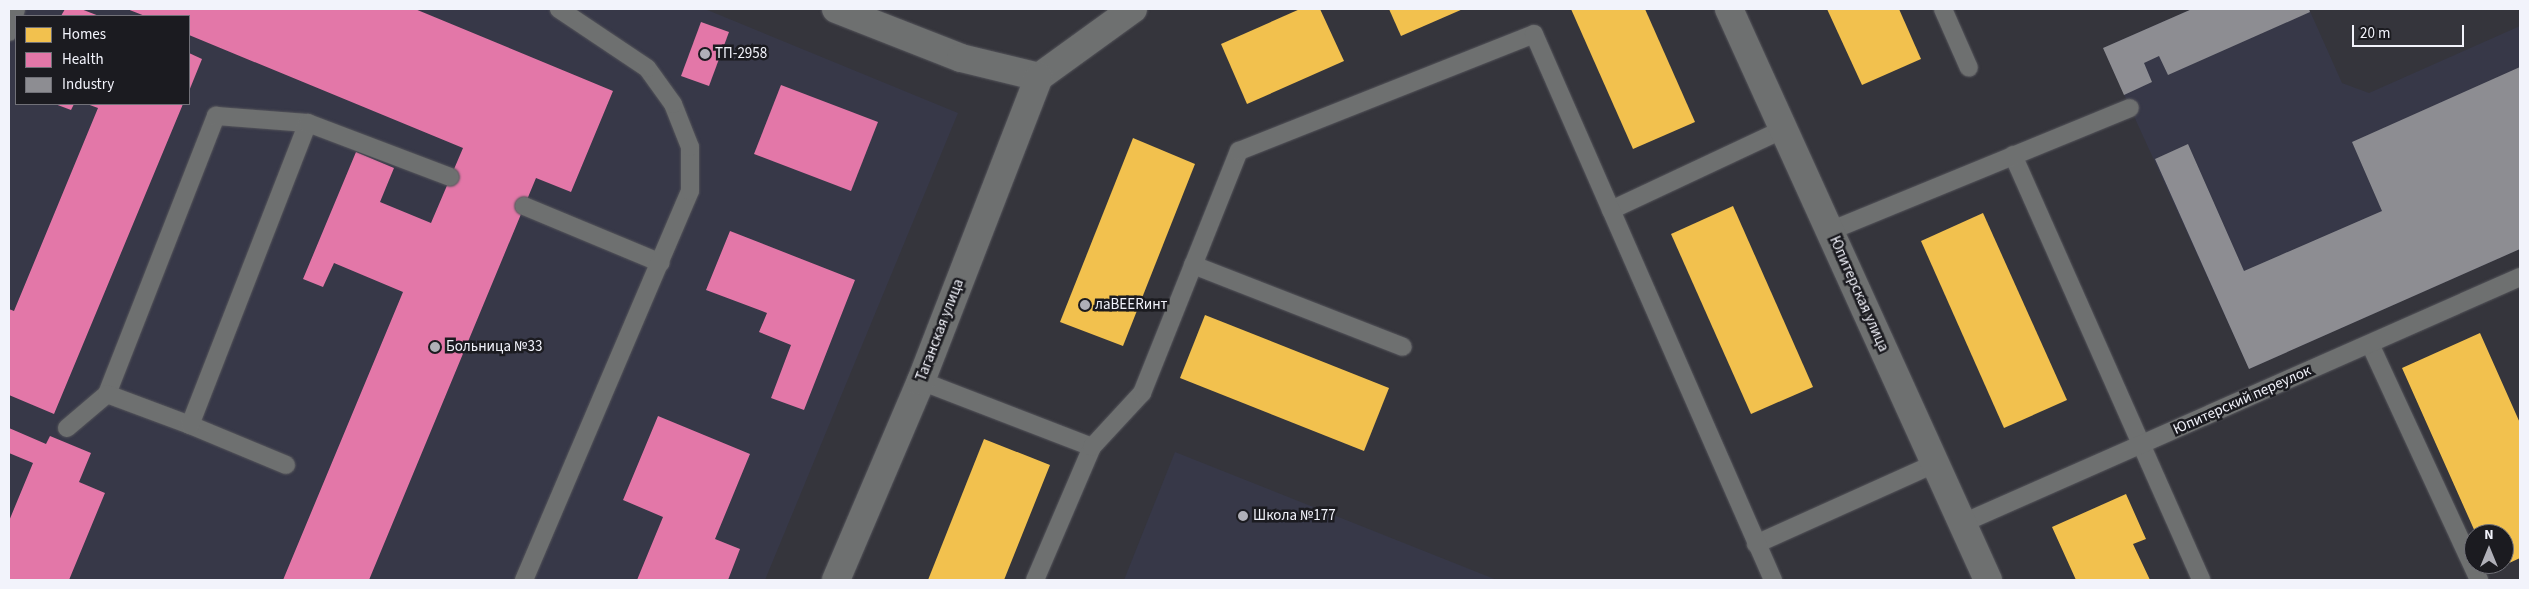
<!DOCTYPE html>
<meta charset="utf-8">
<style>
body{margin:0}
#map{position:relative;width:2529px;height:589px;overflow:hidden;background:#35353c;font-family:"Source Sans 3",sans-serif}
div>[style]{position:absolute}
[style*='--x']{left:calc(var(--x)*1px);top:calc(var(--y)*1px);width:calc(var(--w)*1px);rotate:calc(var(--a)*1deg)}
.built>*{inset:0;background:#373848}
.homes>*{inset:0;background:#f2c14e}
.health>*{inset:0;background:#e377a8}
.industry>*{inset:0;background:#8d8d92}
.roads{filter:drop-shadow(0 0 1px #54545a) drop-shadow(0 0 1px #54545a)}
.lane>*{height:18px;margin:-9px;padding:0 9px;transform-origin:9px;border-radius:9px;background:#6e7070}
.street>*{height:28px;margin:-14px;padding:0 14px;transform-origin:14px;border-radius:14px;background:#6e7070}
.dots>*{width:14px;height:14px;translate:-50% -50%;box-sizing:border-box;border:2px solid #1b1b20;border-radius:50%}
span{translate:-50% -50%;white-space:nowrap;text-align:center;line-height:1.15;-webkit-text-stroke:5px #1b1b20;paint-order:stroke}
.poi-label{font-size:15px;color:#f2f3fb}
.left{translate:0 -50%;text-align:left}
.street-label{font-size:15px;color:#f2f3fb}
.frame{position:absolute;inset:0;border:10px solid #f2f3fb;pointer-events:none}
.legend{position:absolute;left:15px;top:15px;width:175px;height:90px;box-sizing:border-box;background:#1b1b20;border:1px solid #717178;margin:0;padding:6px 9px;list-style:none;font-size:15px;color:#f2f3fb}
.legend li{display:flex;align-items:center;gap:10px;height:25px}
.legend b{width:25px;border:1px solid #717178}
.north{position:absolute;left:2464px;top:524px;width:50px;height:50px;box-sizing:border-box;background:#1b1b20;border:1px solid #717178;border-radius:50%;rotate:0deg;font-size:14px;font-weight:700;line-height:20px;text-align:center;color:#f2f3fb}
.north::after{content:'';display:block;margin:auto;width:18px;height:22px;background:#b0b0b8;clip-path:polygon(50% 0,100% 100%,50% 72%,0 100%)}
.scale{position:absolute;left:2352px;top:25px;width:112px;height:22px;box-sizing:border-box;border:2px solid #f2f3fb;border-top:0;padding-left:6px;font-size:15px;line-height:18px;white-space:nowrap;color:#f2f3fb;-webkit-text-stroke:4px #1b1b20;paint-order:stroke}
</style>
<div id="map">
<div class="built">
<i style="clip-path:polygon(evenodd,9px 9px,705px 9px,958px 113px,765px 580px,9px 580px,9px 9px,16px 16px,189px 16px,189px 104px,16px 104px,16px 16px)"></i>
<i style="clip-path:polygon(2192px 9px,2309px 9px,2342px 83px,2369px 93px,2520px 26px,2520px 249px,2249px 369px,2103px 48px)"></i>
<i style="clip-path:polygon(1175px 452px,1497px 580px,1124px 580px)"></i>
</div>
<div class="homes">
<i style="clip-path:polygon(1300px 9px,1320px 9px,1344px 61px,1247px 104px,1221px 44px)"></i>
<i style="clip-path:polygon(1389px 9px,1463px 9px,1401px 36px)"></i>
<i style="clip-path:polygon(1571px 9px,1645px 9px,1695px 122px,1633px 149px)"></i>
<i style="clip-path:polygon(1827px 9px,1899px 9px,1921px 59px,1862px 85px)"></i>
<i style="clip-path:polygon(1133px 138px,1195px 164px,1123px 346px,1060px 322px)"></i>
<i style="clip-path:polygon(1733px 206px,1813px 387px,1751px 414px,1671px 234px)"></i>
<i style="clip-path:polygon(1983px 213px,2067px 400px,2004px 428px,1921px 241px)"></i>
<i style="clip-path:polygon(1205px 315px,1389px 388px,1364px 451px,1180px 378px)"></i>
<i style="clip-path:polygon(2480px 333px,2520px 423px,2520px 558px,2492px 571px,2489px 564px,2504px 564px,2504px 534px,2476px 534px,2402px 368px)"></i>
<i style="clip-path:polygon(984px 439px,1050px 465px,1004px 580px,928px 580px)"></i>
<i style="clip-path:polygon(2126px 494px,2146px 539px,2133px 544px,2150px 580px,2076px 580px,2052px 527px)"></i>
</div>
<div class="health">
<i style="clip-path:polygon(65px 9px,81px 9px,99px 16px,61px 16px)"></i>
<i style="clip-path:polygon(127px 9px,415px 9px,613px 91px,571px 192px,536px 178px,369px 580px,283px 580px,403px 292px,334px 263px,323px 287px,303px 279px,356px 152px,394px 168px,380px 202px,431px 223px,463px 148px,189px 35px,189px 16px,145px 16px)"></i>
<i style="clip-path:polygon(701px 22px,729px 32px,709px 86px,681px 76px)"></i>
<i style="clip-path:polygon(189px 53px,202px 59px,189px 91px)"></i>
<i style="clip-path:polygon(781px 85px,878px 122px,851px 191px,754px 154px)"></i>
<i style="clip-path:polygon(55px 104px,74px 104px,71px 110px)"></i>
<i style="clip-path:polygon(87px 104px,183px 104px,54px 414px,9px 395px,9px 309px,14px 311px,98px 108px)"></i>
<i style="clip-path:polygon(730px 231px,855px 280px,804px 410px,771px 398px,791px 345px,759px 332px,767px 313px,706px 290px)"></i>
<i style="clip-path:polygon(658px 416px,750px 454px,715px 539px,740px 549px,728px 580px,637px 580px,663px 517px,623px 500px)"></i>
<i style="clip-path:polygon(9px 428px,46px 444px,50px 436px,91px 453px,79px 482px,105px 493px,69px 580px,9px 580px,9px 521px,33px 463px,9px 453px)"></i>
</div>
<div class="industry">
<i style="clip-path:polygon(2192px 9px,2309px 9px,2310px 12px,2168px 75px,2159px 56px,2144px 63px,2152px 82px,2124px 95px,2103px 48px)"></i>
<i style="clip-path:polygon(2520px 67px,2520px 249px,2249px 369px,2155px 159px,2188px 144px,2244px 271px,2382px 211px,2352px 142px)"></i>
</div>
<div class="roads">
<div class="lane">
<i style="--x:1943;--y:9;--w:64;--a:66.2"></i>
<i style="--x:9;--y:32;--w:24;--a:-73"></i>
<i style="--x:2013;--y:155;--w:465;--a:66.1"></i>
<i style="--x:524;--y:206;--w:148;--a:22.6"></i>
<i style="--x:1611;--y:210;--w:191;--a:-25.1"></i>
<i style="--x:1830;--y:231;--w:324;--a:-22.3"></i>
<i style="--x:1193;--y:265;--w:225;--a:21.3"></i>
<i style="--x:2370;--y:344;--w:260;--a:65.2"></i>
<i style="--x:921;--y:381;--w:183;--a:21.1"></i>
<i style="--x:107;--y:394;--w:299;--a:-68.6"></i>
<i style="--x:216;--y:116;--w:92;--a:4.4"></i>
<i style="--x:190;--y:425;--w:104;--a:22.6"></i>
<i style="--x:67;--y:428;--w:52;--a:-40.4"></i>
<i style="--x:107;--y:394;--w:89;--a:20.5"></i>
<i style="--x:190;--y:425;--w:324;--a:-68.7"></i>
<i style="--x:308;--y:123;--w:152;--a:20.8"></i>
<i style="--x:1963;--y:523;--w:609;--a:-23.83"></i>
<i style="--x:1756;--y:544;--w:197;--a:-24.2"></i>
<i style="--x:524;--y:580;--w:423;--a:-66.9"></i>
<i style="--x:690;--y:191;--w:44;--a:-90"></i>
<i style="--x:690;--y:147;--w:46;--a:-111.6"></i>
<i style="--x:673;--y:104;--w:44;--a:-125.8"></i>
<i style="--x:647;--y:68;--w:106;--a:-146.2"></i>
<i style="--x:1035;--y:580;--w:145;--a:-66.8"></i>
<i style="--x:1092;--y:447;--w:74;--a:-47.2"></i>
<i style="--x:1142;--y:393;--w:261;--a:-68.2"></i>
<i style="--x:1239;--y:151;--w:317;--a:-21.6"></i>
<i style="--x:1534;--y:34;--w:596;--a:66.36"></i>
</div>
<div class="street">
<i style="--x:836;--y:9;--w:134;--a:21.4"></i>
<i style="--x:961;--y:58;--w:80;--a:13.7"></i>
<i style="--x:1039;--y:77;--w:116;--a:-35.9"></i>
<i style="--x:1729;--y:9;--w:627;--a:65.6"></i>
<i style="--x:836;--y:580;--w:216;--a:-66.9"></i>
<i style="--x:921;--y:381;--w:326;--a:-68.8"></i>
</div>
</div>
<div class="dots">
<i style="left:705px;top:54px;background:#b0b0b8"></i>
<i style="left:1085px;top:305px;background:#b0b0b8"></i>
<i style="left:435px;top:347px;background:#b0b0b8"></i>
<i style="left:1243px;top:516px;background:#b0b0b8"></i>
</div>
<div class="poi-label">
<span class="left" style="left:715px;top:54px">ТП-2958</span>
<span class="left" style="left:1095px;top:305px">лаBEERинт</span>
<span class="left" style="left:446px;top:347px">Больница №33</span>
<span class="left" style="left:1253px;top:516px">Школа №177</span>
</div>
<div class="street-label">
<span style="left:1859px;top:294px;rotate:66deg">Юпитерская улица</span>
<span style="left:940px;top:330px;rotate:-69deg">Таганская улица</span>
<span style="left:2242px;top:400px;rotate:-24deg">Юпитерский переулок</span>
</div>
<div class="frame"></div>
<ul class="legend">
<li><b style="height:14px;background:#f2c14e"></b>Homes</li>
<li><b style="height:14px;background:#e377a8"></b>Health</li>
<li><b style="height:14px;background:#8d8d92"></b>Industry</li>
</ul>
<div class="north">N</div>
<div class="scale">20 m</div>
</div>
